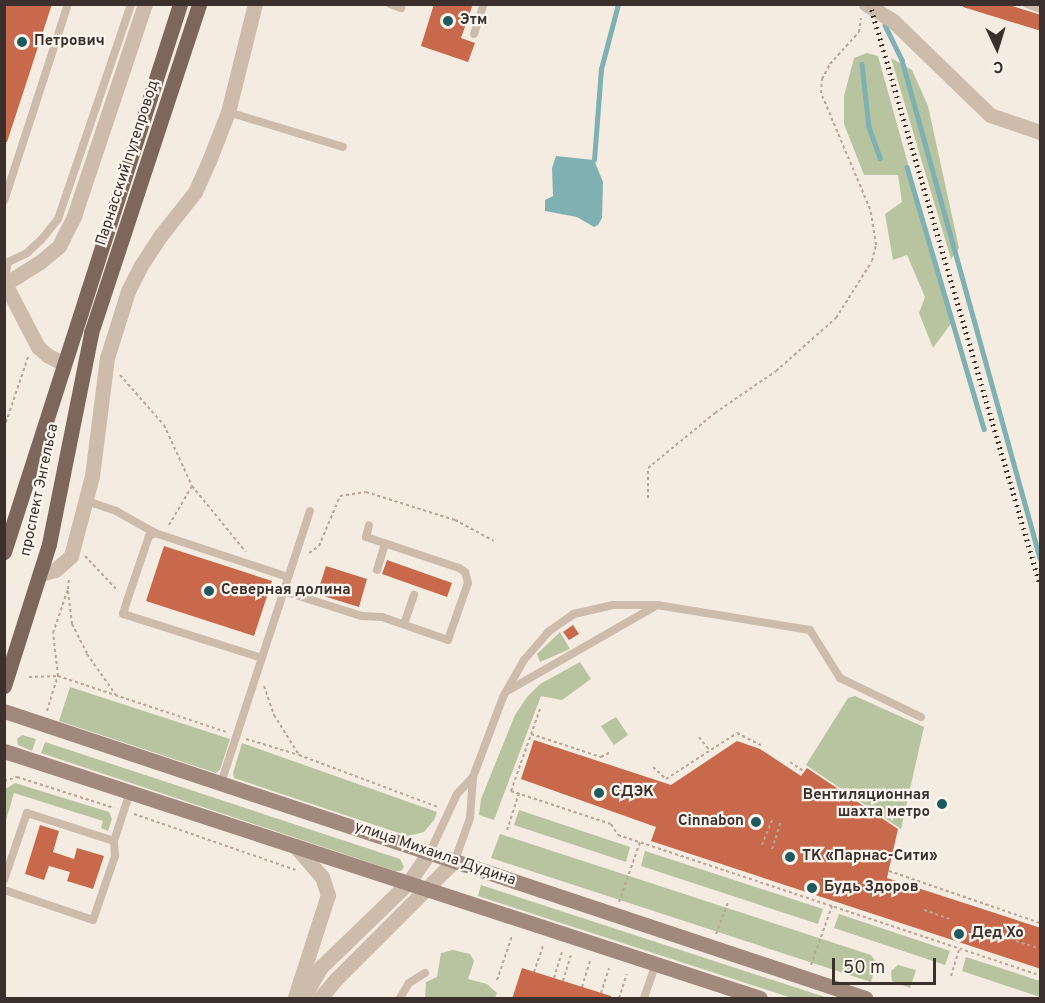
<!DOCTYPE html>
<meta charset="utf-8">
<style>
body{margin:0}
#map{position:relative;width:1045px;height:1003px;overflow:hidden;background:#f4ebe1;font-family:Overpass,sans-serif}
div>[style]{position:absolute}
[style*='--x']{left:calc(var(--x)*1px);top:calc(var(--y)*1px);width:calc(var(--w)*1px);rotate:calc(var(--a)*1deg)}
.green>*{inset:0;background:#b8c4a0}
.water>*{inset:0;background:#7fb0b2}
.stream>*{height:4.5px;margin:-2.25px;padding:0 2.25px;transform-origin:2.25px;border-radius:2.25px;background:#7fb0b2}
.building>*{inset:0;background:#c8694b}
.round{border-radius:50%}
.path>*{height:2px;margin-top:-1px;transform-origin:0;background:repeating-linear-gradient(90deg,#b9a596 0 3px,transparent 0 6px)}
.lane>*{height:8px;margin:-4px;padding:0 4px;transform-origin:4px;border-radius:4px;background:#cdbbac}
.street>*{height:15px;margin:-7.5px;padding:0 7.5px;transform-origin:7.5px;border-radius:7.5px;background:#cdbbac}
.secondary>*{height:15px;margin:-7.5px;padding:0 7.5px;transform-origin:7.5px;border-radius:7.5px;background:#a18a7d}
.primary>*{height:15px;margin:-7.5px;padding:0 7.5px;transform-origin:7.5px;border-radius:7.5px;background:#7d675c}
.rail>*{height:4.5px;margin-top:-2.25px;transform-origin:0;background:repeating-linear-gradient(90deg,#3b302b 0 1.5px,transparent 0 6px)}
.dots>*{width:16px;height:16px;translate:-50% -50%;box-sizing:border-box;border:3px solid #fbf5ee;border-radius:50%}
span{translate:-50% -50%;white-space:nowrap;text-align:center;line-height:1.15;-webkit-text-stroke:4.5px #fbf5ee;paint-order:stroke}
.poi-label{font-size:15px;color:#3b302b;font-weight:700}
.left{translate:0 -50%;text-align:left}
.right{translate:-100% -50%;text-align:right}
.street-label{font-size:15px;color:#3b302b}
.frame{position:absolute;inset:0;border:6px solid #3b302b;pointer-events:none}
.north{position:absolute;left:967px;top:18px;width:60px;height:60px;-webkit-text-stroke:4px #fbf5ee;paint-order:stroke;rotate:176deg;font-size:16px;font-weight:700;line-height:24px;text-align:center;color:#3b302b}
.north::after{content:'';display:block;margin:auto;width:21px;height:27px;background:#3b302b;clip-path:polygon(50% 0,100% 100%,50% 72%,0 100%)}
.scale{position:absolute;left:832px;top:958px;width:104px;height:27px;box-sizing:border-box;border:3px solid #3b302b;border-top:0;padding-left:8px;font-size:18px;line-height:21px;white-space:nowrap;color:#3b302b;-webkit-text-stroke:4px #fbf5ee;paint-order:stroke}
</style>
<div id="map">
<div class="green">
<i style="clip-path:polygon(867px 53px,878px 56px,952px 322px,933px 348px,919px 313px,925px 297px,907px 255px,893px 260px,885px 214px,902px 202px,898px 175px,864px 175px,844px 124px,844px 96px,854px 58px)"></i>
<i style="clip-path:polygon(891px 58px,912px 70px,928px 106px,959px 248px,951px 259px)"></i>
<i style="clip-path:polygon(560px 632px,570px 649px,540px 662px,537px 654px)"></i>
<i style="clip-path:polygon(580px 662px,591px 679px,562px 700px,541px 696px,494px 820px,479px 815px,481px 799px,515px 715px,527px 697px,540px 684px)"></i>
<i style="clip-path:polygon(70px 687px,230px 739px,220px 770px,216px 773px,59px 721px)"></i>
<i style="clip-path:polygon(855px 696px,924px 727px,901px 829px,806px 765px,848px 698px)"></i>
<i style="clip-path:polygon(616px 717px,628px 735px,614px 745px,601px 726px)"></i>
<i style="clip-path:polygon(22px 735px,36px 739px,32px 751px,18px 745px,17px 739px)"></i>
<i style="clip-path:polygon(45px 742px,400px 859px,404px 867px,401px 871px,395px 871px,41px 753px)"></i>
<i style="clip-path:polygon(242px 743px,437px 812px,434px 820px,424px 832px,408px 836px,234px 778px,233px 773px)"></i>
<i style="clip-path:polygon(15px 783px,109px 812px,112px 819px,108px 831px,101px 828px,103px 821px,14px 793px,5px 824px,5px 789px)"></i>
<i style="clip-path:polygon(519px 810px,630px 847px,626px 862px,514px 825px)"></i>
<i style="clip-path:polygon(500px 834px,871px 955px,876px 962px,871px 982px,491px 858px)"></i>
<i style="clip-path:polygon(645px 851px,823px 909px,818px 924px,641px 866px)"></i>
<i style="clip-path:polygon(481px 885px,828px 998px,792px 998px,478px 896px)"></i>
<i style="clip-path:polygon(839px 914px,950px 951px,945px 965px,834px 928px)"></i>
<i style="clip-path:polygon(453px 950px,470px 954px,474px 961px,468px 979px,487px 984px,497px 993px,495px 998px,425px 998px,426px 982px,437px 977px,441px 953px)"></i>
<i style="clip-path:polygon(966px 957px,1040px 981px,1040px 997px,962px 971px)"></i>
<i style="clip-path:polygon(898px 965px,916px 970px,910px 988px,892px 981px,891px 971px)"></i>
</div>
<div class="water">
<i style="clip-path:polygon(556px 156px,594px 160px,603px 182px,602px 218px,598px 225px,594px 227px,577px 217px,545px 211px,545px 200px,553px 196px,552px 168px)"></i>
</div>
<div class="stream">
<i style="--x:885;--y:25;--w:39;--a:64"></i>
<i style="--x:902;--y:60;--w:517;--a:74.51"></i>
<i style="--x:862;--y:64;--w:63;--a:83.7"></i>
<i style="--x:869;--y:127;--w:33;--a:70"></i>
<i style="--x:594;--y:160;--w:91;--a:-85.6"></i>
<i style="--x:601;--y:69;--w:67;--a:-75.3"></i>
<i style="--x:907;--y:167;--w:273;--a:73.6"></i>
</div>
<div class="building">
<i style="clip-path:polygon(4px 4px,52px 4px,7px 142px,4px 142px)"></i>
<i style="clip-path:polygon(434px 4px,473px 4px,461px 38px,475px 43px,468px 62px,421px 46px)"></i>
<i style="clip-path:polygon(963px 4px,1006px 4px,1041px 15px,1041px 31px,963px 7px)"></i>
<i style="clip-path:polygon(164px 546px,272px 581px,254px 636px,146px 601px)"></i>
<i style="clip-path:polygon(387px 560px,452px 583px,447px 597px,382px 574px)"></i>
<i style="clip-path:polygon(326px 566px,367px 579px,359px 607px,317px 594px)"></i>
<i style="clip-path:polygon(573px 625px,579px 634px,569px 640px,563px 632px)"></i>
<i style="clip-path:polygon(534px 740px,671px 785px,737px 741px,760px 749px,801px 776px,807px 768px,898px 829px,887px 878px,1041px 928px,1041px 969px,651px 841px,656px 827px,521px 779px)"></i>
<i class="round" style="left:935px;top:797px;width:14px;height:14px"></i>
<i style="clip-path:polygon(40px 825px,59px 831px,53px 852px,74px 859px,77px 848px,104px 856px,93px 889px,67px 881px,70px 872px,49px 866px,44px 880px,25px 874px)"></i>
<i style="clip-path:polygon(522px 968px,611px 996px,611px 999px,512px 999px)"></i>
</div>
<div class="path">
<i style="--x:120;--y:375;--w:67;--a:48.7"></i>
<i style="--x:164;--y:425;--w:67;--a:65.3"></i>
<i style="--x:192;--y:486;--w:85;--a:50.7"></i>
<i style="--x:4;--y:428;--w:75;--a:-71.3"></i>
<i style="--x:648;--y:498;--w:30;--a:-90"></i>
<i style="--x:648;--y:468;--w:87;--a:-39.4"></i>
<i style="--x:715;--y:413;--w:74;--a:-34.5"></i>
<i style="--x:776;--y:371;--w:80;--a:-41.5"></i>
<i style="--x:836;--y:318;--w:67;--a:-57.7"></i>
<i style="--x:872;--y:261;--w:16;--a:-76"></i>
<i style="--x:876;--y:245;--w:36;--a:-99"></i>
<i style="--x:870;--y:209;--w:126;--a:-112.9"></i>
<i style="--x:821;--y:93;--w:14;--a:-86"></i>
<i style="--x:822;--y:79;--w:17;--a:-62"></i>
<i style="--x:830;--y:64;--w:43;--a:-47.8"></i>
<i style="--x:859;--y:32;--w:14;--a:-82"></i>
<i style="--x:169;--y:525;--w:45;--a:-59.5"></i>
<i style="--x:309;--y:553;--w:12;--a:-35"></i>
<i style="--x:319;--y:546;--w:54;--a:-67.2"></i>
<i style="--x:340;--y:496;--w:26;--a:-9"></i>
<i style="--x:366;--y:492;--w:93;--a:17.5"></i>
<i style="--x:455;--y:520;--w:44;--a:28.3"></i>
<i style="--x:85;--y:556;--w:48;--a:46.7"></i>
<i style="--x:68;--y:591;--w:33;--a:83"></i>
<i style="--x:72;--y:624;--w:34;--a:63"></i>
<i style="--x:87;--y:654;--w:50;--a:54.7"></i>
<i style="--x:29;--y:677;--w:29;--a:-2"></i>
<i style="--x:58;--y:676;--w:177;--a:18.4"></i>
<i style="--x:264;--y:686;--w:31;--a:71"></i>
<i style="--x:274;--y:715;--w:47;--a:58"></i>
<i style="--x:540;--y:709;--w:87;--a:109.5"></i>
<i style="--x:511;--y:791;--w:105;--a:18.3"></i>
<i style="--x:611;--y:824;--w:13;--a:58"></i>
<i style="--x:618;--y:835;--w:445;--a:18.4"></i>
<i style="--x:47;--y:711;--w:37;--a:-73"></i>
<i style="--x:58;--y:676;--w:43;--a:-96.6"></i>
<i style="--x:53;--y:633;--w:46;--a:-71.2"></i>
<i style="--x:68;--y:589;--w:12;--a:-85"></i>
<i style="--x:531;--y:734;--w:74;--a:18.2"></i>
<i style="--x:601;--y:757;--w:11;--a:-27"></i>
<i style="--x:699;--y:737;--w:16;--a:52"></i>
<i style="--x:246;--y:739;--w:55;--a:16.8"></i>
<i style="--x:299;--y:755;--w:148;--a:20.5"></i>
<i style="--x:790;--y:762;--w:18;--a:34"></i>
<i style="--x:653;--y:767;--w:18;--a:43"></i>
<i style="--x:666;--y:779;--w:85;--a:-32.9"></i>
<i style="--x:737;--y:733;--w:27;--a:27"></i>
<i style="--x:4;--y:781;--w:14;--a:-17"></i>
<i style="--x:17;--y:777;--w:102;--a:17.7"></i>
<i style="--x:134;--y:814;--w:171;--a:19.1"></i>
<i style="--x:507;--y:830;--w:39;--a:-72"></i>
<i style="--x:762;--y:845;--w:29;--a:-68"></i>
<i style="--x:772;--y:849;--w:29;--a:-72"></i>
<i style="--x:889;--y:871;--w:160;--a:19"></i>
<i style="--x:619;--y:902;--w:64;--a:-70.7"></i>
<i style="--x:924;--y:910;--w:28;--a:19"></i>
<i style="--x:716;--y:934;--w:33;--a:-69"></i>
<i style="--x:1016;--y:941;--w:23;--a:18"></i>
<i style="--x:811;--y:965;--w:63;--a:-70.4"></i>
<i style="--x:534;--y:972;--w:28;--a:-71"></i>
<i style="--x:951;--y:976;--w:27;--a:-73"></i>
<i style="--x:554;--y:978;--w:27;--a:-73"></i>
<i style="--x:497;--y:980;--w:46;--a:-71.2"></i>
<i style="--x:563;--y:981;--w:27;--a:-73"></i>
<i style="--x:582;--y:987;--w:27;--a:-73"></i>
<i style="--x:601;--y:993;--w:26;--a:-72"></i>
<i style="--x:619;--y:998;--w:25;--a:-72"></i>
</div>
<div class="lane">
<i style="--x:390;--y:4;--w:12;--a:20"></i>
<i style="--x:401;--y:8;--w:4;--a:-76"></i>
<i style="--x:1027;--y:4;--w:14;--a:21"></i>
<i style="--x:474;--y:34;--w:32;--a:-72"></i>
<i style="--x:228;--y:112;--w:120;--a:16.9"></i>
<i style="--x:4;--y:201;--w:207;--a:-72"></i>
<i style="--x:4;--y:284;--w:22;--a:-80"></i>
<i style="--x:8;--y:262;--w:21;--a:-25"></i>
<i style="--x:27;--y:253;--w:19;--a:-43"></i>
<i style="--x:41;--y:240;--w:27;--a:-51"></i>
<i style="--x:58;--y:219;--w:227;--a:-71.2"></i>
<i style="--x:87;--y:501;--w:31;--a:19"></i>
<i style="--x:116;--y:511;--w:45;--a:29.4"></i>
<i style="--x:377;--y:570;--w:28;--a:-73"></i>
<i style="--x:283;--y:591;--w:83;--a:17.6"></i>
<i style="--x:362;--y:616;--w:20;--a:3"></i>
<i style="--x:382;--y:617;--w:70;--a:19.2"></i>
<i style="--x:448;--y:640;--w:60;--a:-70.7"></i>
<i style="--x:468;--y:583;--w:11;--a:-105"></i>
<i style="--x:465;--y:572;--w:7;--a:-146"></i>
<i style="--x:459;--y:568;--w:98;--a:-161.6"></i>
<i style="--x:366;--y:537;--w:12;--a:-76"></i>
<i style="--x:404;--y:624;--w:31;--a:-71"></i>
<i style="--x:262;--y:658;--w:146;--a:-162.4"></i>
<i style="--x:123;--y:614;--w:17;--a:-73"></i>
<i style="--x:128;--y:598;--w:65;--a:-71.3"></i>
<i style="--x:149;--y:536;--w:7;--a:-27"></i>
<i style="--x:155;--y:533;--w:140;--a:18.3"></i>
<i style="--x:509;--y:690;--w:167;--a:-29.8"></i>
<i style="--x:221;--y:783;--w:286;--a:-71.9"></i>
<i style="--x:430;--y:852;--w:64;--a:-65"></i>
<i style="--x:457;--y:794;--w:23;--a:-47"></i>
<i style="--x:455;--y:860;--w:45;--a:-70.3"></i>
<i style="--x:470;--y:818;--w:41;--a:-85.8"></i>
<i style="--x:473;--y:777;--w:85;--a:-69.4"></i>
<i style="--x:503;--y:697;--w:43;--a:-60.4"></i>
<i style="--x:524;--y:660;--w:37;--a:-49"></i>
<i style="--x:548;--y:632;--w:32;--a:-35"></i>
<i style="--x:574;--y:614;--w:40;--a:-13"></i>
<i style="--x:613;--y:605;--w:44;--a:0"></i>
<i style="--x:657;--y:605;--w:155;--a:9.3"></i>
<i style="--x:810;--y:630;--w:57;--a:58"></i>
<i style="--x:840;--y:678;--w:90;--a:25.7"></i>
<i style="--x:4;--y:880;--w:71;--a:-71.1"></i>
<i style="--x:27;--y:813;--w:91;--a:17.8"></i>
<i style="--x:4;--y:890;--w:94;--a:18.6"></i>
<i style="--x:93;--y:920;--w:68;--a:-71"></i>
<i style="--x:115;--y:856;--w:15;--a:-94"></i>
<i style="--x:114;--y:841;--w:52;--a:-71.9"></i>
<i style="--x:400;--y:998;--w:17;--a:-59"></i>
<i style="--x:409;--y:983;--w:19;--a:-32"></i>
<i style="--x:644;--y:998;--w:36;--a:-71"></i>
</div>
<div class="street">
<i style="--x:866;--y:4;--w:32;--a:32"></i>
<i style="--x:893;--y:21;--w:135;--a:44.1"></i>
<i style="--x:990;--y:115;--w:53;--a:18.8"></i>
<i style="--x:64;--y:364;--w:19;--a:-152"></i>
<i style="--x:47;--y:355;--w:12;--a:-138"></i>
<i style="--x:38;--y:347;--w:71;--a:-117.6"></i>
<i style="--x:5;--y:284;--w:41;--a:-32.2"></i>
<i style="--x:40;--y:262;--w:25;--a:-40"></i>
<i style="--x:59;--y:246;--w:34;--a:-63"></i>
<i style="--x:74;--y:216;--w:224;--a:-71.5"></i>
<i style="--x:40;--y:574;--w:16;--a:-15"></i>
<i style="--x:55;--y:570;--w:21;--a:-41"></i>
<i style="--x:71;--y:556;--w:83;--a:-75.3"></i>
<i style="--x:92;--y:476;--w:119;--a:-82.8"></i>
<i style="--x:107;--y:358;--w:70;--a:-72.6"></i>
<i style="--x:128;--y:291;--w:27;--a:-63"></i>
<i style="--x:140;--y:267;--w:38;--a:-57"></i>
<i style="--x:161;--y:235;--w:55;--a:-51.7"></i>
<i style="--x:195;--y:192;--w:34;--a:-66"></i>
<i style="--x:209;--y:161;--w:53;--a:-68.8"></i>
<i style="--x:228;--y:112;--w:111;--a:-76"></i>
<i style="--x:295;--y:997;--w:107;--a:-72.1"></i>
<i style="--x:328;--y:895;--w:19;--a:-108"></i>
<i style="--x:322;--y:877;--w:41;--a:-131.1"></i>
<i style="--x:303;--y:998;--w:36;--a:-60"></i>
<i style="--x:321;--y:967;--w:121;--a:-44"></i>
<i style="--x:408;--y:883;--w:38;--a:-55"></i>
<i style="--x:320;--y:998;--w:25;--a:-50"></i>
<i style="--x:336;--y:979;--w:168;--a:-45"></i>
</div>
<div class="secondary">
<i style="--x:4;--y:711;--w:908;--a:18.43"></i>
<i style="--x:4;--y:751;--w:795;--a:18.09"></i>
</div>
<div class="primary">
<i style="--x:4;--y:552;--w:576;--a:-72.19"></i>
<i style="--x:4;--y:686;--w:149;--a:-72.4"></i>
<i style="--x:49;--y:544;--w:215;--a:-78.7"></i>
<i style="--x:91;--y:333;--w:346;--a:-71.8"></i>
</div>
<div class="rail">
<i style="--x:870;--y:4;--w:604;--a:73.66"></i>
</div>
<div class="dots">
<i style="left:448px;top:21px;background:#1f5a5e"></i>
<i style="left:22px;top:42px;background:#1f5a5e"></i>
<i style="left:209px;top:591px;background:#1f5a5e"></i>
<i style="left:599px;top:793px;background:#1f5a5e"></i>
<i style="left:942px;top:804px;background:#1f5a5e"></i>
<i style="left:756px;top:822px;background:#1f5a5e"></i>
<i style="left:790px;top:857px;background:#1f5a5e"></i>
<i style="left:812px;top:888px;background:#1f5a5e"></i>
<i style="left:959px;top:934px;background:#1f5a5e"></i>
</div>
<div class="poi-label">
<span class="left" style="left:460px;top:21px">Этм</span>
<span class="left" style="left:34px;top:42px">Петрович</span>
<span class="left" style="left:221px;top:591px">Северная долина</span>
<span class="left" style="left:611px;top:793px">СДЭК</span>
<span class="right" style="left:930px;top:804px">Вентиляционная<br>шахта метро</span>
<span class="right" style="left:744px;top:822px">Cinnabon</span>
<span class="left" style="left:802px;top:857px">ТК «Парнас-Сити»</span>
<span class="left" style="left:824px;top:888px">Будь Здоров</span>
<span class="left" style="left:971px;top:934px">Дед Хо</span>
</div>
<div class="street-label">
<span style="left:128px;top:163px;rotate:-72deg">Парнасский путепровод</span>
<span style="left:40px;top:490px;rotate:-78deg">проспект Энгельса</span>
<span style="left:435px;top:854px;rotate:19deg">улица Михаила Дудина</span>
</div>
<div class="frame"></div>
<div class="north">С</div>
<div class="scale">50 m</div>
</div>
